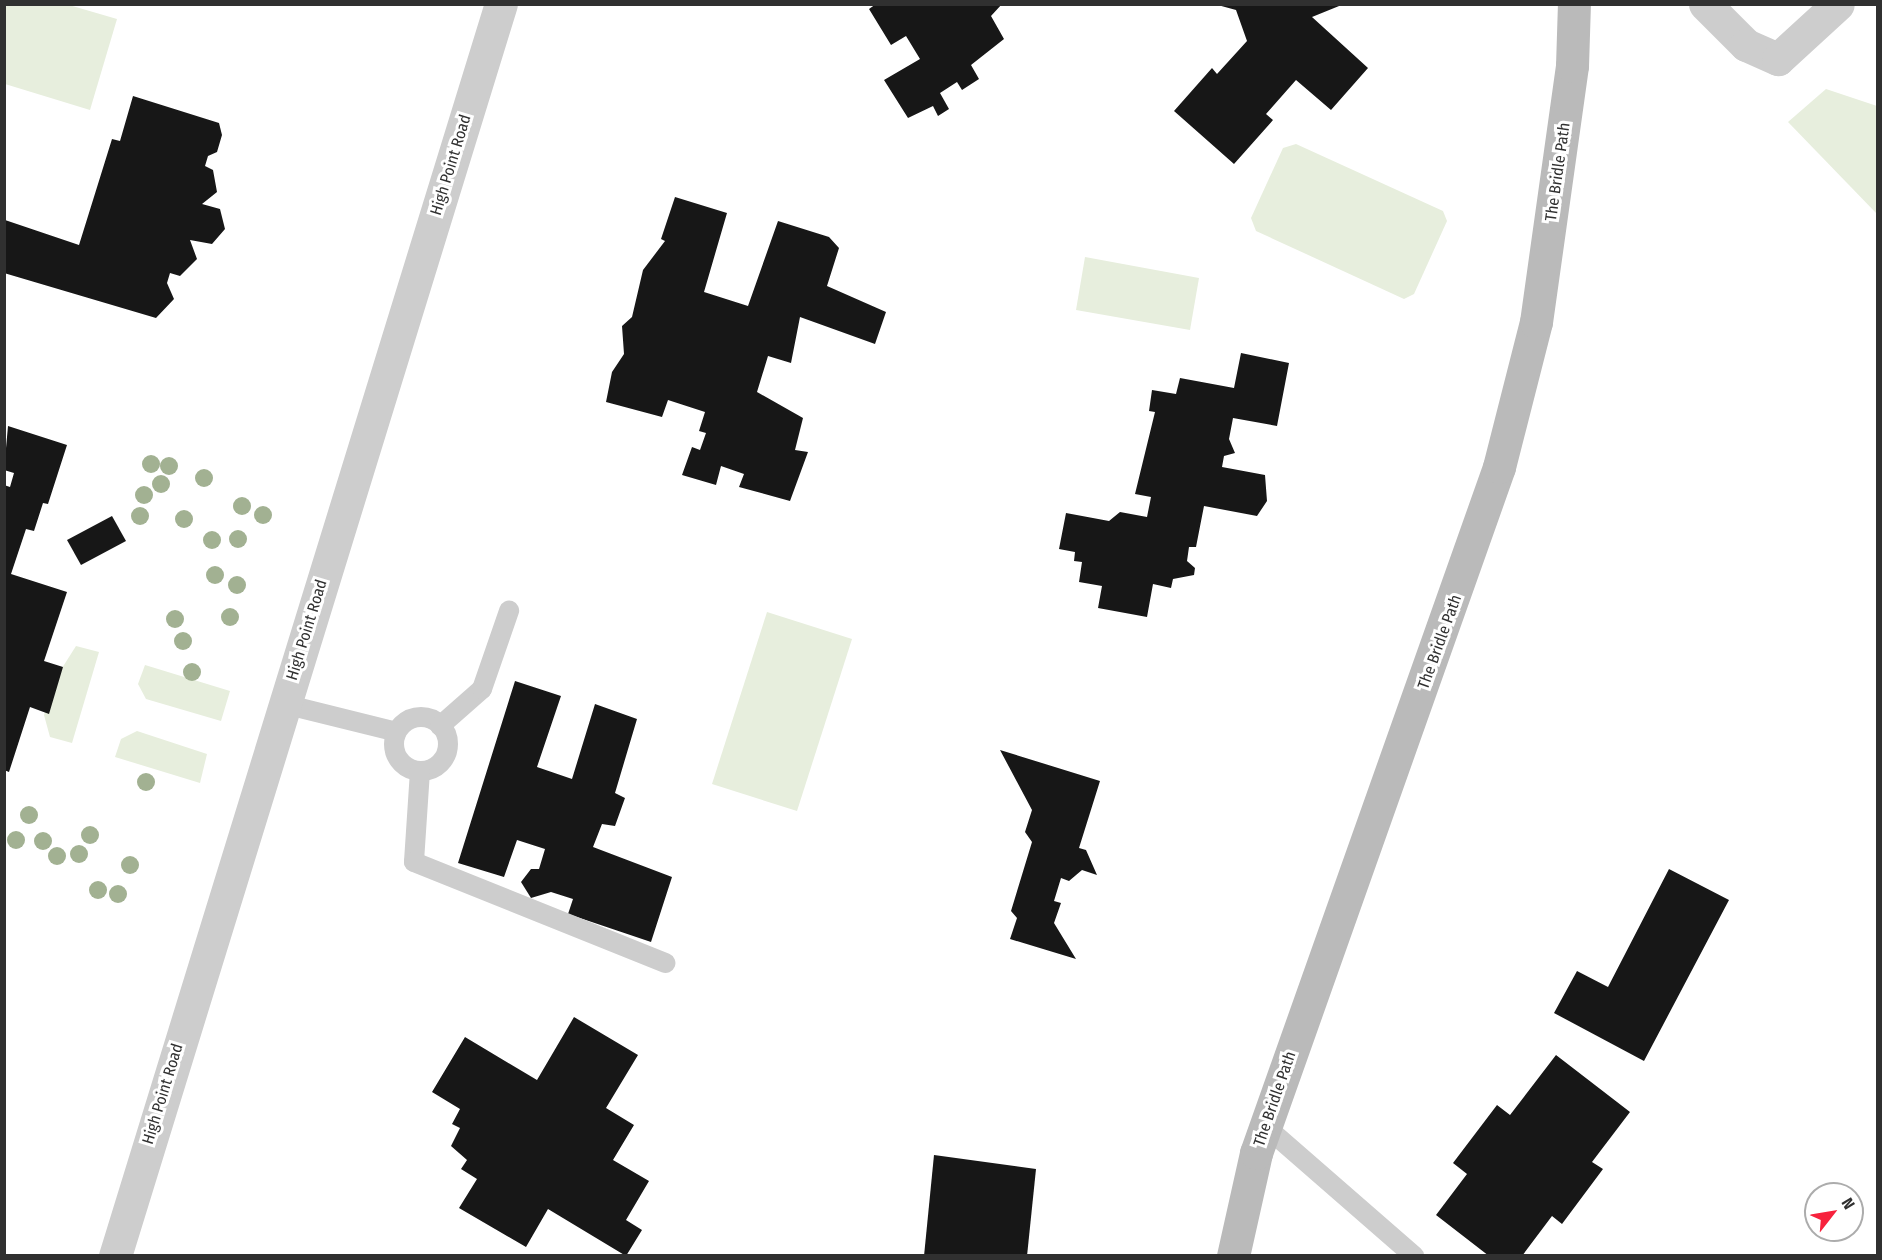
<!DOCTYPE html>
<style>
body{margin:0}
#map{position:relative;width:1882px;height:1260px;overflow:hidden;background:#fff;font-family:"Fira Sans Condensed",sans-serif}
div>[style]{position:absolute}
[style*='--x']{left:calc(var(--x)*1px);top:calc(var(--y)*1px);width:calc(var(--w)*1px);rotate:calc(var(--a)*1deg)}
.green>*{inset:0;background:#e7eedd}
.building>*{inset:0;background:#171717}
.lane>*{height:20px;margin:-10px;padding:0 10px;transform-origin:10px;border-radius:10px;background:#cdcdcd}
.lane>.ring{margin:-10px;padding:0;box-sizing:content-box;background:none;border:20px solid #cdcdcd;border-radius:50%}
.street>*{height:33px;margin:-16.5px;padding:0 16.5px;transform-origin:16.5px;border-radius:16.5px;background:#cdcdcd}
.secondary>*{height:33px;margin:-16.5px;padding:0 16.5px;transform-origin:16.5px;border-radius:16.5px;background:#bababa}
.trees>*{width:18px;height:18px;margin:-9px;border-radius:50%;background:#a2b192}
span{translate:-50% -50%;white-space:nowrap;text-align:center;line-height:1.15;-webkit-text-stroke:6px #fff;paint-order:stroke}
.street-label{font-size:16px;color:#303030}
.frame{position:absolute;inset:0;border:6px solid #303030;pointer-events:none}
.north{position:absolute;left:1804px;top:1182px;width:60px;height:60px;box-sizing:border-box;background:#fff;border:2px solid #acacac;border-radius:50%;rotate:59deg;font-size:16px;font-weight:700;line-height:24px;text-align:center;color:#303030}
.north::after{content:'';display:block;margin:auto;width:21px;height:27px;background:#f7223d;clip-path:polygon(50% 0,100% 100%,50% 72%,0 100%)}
</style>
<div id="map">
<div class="green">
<i style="clip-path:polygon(4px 5px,69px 5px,117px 19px,90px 110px,5px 84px)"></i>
<i style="clip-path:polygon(1826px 89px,1877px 106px,1877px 214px,1788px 122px)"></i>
<i style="clip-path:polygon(1296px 144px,1443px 211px,1447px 221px,1414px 294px,1404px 299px,1256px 231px,1251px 218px,1283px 148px)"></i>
<i style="clip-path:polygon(1085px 257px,1199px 278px,1190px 330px,1076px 310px)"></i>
<i style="clip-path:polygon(767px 612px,852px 639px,797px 811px,712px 784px)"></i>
<i style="clip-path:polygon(76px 646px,99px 652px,72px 743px,50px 737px,44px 715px,57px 676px)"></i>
<i style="clip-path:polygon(145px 665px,230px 691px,221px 721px,146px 699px,138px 684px)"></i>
<i style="clip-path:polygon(137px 731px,207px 754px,200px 783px,115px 757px,121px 739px)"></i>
</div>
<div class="building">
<i style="clip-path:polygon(876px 4px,1002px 4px,991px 16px,1004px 39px,971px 65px,979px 79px,962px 90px,957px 82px,940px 93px,949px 109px,938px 116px,933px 106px,908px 118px,884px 80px,920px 59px,906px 36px,891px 45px,869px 9px)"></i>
<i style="clip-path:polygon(1214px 4px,1344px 4px,1312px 17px,1368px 68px,1331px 110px,1296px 80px,1266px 114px,1273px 120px,1234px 164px,1174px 111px,1212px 68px,1217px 74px,1247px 41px,1236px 10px)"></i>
<i style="clip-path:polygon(133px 96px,219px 123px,222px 135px,217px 152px,208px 156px,205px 166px,213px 170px,217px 192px,202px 204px,220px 209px,225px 229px,212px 244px,190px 240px,197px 259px,180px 276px,170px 273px,167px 283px,174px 299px,156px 318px,4px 273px,5px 220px,79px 245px,112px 139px,120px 141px)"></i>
<i style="clip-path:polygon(675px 197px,727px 213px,704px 292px,748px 306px,778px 221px,829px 237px,839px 248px,827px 286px,886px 312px,875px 344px,800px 317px,791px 363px,768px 356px,757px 392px,803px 418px,795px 450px,808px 452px,790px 501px,739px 487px,744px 474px,721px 466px,716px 485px,682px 475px,692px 447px,700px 450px,706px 433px,699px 431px,705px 412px,668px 400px,662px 417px,606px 402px,612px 372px,624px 354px,622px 326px,632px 317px,643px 270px,665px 241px,661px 239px)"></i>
<i style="clip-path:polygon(1241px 353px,1289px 363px,1277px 426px,1233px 418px,1229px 439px,1235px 453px,1224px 456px,1222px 467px,1265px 475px,1267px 501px,1257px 516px,1204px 506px,1196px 547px,1189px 547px,1187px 561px,1195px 568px,1194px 575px,1173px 579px,1171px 588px,1153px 584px,1147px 617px,1098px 608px,1102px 586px,1079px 582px,1082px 562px,1074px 561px,1075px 552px,1059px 549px,1066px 513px,1109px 521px,1120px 512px,1147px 517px,1151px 497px,1135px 494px,1155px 412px,1149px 411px,1152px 390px,1176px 394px,1180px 378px,1234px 388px)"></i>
<i style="clip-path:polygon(8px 426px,67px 445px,48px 504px,43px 503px,34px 531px,26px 529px,11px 574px,67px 592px,44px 661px,63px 667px,49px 714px,30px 707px,9px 772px,4px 770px,4px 485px,10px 487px,14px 473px,4px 470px)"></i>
<i style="clip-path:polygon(112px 516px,126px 541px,81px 565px,67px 540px)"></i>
<i style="clip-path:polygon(515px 681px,561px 696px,537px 767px,572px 779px,595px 704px,637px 719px,615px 793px,625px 798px,615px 826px,602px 824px,593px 847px,672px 877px,651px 942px,568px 914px,573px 899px,551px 892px,531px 898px,521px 882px,531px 869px,539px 869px,545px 849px,517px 840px,504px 877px,458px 863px)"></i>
<i style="clip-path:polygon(1000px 750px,1100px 781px,1079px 848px,1086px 850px,1097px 875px,1082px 870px,1069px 881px,1061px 878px,1054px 901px,1061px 903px,1054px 923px,1076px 959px,1010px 939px,1017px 918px,1011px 911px,1032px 842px,1025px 832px,1032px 810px)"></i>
<i style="clip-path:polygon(1669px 869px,1729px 900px,1644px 1061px,1554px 1013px,1577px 971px,1608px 987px)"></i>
<i style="clip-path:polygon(574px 1017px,638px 1055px,606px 1108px,634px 1125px,613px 1160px,649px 1181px,626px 1220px,642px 1230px,626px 1256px,548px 1209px,526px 1247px,459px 1208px,477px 1179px,461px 1169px,467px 1160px,451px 1146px,460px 1128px,452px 1124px,460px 1109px,432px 1092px,465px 1037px,537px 1080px)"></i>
<i style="clip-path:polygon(1556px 1055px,1630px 1112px,1592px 1162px,1603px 1169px,1562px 1224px,1552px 1216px,1522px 1256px,1489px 1256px,1436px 1215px,1467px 1174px,1453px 1163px,1497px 1105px,1510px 1115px)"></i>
<i style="clip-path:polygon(934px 1155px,1036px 1169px,1027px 1256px,924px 1256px)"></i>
</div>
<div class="lane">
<i style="--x:284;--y:704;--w:116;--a:13.9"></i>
<i class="ring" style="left:394px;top:717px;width:34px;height:34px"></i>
<i style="--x:440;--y:726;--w:56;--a:-41.4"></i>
<i style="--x:482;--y:689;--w:83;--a:-70.9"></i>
<i style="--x:420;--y:771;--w:91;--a:93.8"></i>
<i style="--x:414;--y:862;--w:271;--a:21.9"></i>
<i style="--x:1265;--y:1126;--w:198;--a:41.1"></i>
</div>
<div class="street">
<i style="--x:1705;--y:4;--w:58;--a:45"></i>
<i style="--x:1746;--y:45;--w:35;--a:24"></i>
<i style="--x:1778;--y:59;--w:81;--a:-42.5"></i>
<i style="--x:115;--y:1256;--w:1310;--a:-72.87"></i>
</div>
<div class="secondary">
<i style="--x:1233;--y:1256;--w:106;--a:-77.4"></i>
<i style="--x:1256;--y:1153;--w:728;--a:-70.49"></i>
<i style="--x:1499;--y:467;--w:150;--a:-75.7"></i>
<i style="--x:1536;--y:322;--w:259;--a:-82"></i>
<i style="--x:1572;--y:66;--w:62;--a:-88.2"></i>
</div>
<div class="trees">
<i style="left:151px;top:464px"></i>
<i style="left:169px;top:466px"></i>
<i style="left:204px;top:478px"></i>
<i style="left:161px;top:484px"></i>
<i style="left:144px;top:495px"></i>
<i style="left:242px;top:506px"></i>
<i style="left:263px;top:515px"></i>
<i style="left:140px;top:516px"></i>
<i style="left:184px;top:519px"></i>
<i style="left:238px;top:539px"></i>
<i style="left:212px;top:540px"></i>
<i style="left:215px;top:575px"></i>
<i style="left:237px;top:585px"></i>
<i style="left:230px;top:617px"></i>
<i style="left:175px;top:619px"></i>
<i style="left:183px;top:641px"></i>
<i style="left:192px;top:672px"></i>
<i style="left:146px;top:782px"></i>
<i style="left:29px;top:815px"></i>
<i style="left:90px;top:835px"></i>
<i style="left:16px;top:840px"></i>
<i style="left:43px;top:841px"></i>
<i style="left:79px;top:854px"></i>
<i style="left:57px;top:856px"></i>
<i style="left:130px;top:865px"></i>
<i style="left:98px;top:890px"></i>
<i style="left:118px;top:894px"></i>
</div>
<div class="street-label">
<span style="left:451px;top:165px;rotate:-73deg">High Point Road</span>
<span style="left:1558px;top:172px;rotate:-82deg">The Bridle Path</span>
<span style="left:307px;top:630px;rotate:-73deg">High Point Road</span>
<span style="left:1440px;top:642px;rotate:-70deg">The Bridle Path</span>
<span style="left:163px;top:1094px;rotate:-73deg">High Point Road</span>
<span style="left:1275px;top:1099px;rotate:-71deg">The Bridle Path</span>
</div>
<div class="frame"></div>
<div class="north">N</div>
</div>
